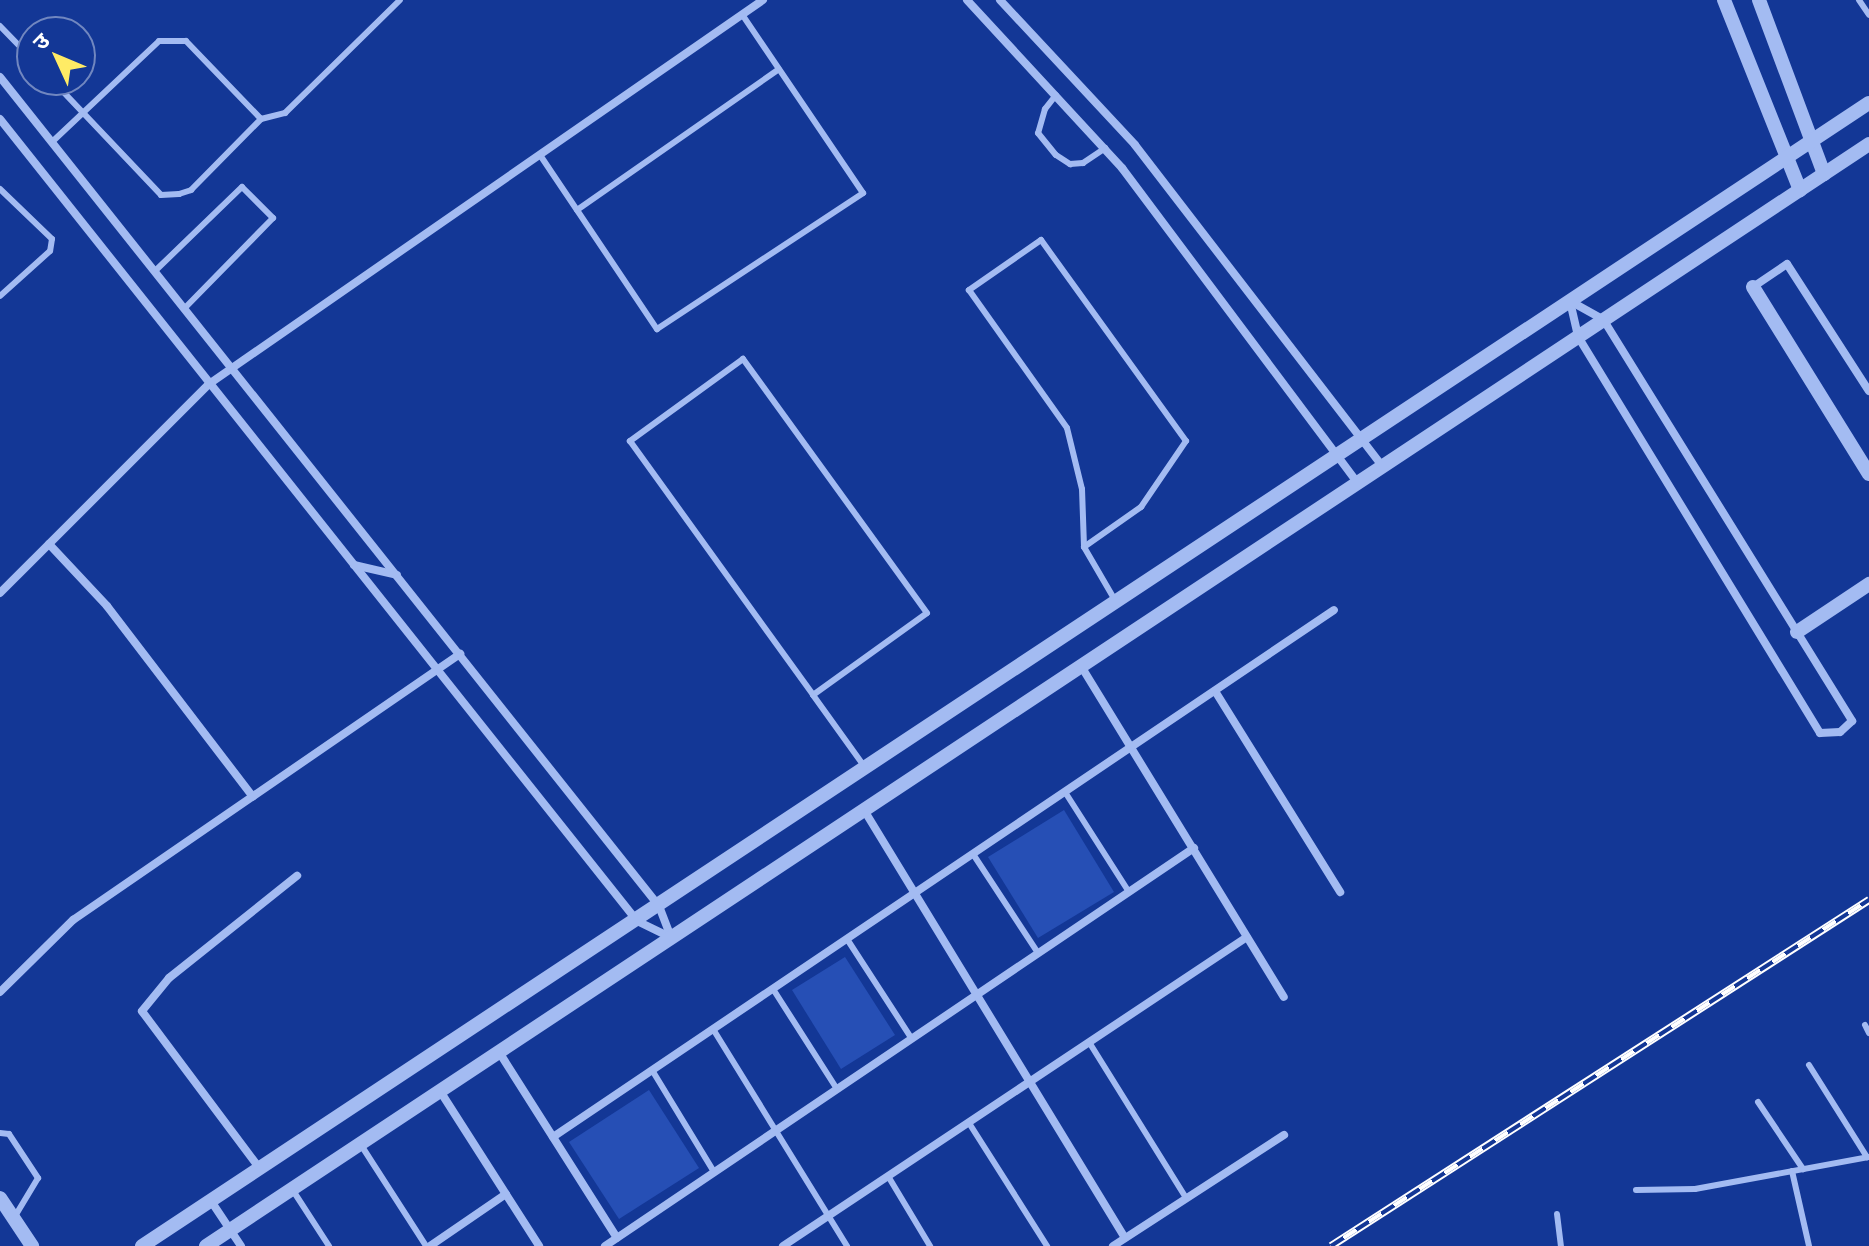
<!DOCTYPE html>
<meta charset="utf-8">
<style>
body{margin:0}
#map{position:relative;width:1869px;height:1246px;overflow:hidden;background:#133796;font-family:"Noto Sans","Noto Sans Devanagari",sans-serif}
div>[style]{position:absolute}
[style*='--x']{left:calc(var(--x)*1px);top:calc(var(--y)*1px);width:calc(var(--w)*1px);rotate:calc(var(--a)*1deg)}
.green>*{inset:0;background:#264fb5}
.service>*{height:6px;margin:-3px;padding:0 3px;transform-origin:3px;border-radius:3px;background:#a3bbf2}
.minor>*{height:8px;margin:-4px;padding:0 4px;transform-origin:4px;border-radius:4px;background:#a3bbf2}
.tertiary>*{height:14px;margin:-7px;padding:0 7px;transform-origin:7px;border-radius:7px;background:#a3bbf2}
.rail>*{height:8px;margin-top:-4px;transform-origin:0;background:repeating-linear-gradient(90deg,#133796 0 15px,#fff 0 30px);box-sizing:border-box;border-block:2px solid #fff}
span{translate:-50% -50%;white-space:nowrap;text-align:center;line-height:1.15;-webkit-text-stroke:8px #133796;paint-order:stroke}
.north{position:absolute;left:16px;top:16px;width:80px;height:80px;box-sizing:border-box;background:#133796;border:2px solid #7187c0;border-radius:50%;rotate:314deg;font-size:22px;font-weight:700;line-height:32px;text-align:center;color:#fff}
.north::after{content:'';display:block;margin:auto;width:28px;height:36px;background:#ffeb65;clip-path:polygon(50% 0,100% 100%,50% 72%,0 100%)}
</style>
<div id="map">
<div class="green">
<i style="clip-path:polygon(1064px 810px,1114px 892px,1038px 938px,988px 857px)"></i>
<i style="clip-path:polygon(845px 957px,895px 1035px,841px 1069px,792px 990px)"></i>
<i style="clip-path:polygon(649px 1090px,699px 1168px,619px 1219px,569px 1142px)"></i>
</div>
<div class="service">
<i style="--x:1859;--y:0;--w:18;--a:56"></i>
<i style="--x:0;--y:26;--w:46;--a:45.9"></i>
<i style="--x:52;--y:80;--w:158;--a:46.5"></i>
<i style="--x:161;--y:195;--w:18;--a:-3"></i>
<i style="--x:179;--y:194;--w:13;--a:-18"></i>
<i style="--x:191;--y:190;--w:100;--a:-45.4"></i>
<i style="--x:261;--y:119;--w:25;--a:-14"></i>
<i style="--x:285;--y:113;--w:161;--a:-44.5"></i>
<i style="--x:1056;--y:95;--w:18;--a:128"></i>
<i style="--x:1045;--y:109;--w:25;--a:106"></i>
<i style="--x:1038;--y:133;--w:28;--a:51"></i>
<i style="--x:1056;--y:155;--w:17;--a:33"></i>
<i style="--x:1070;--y:164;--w:13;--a:-4"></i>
<i style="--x:1083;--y:163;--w:27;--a:-34"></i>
<i style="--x:52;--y:142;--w:147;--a:-43.3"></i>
<i style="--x:159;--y:41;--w:27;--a:0"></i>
<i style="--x:186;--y:41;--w:108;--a:46.1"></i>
<i style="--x:540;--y:155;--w:210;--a:56.1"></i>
<i style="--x:657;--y:329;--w:247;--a:-33.4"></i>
<i style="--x:863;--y:193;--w:216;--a:-124.1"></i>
<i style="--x:0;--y:189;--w:72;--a:43.9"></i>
<i style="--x:52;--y:239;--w:12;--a:99"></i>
<i style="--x:50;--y:251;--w:67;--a:138"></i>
<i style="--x:577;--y:210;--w:246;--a:-34.9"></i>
<i style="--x:155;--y:271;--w:121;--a:-44"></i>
<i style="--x:242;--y:187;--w:44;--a:45"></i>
<i style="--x:273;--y:218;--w:126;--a:134.4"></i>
<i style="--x:1084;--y:547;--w:70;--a:-35.1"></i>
<i style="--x:1141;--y:507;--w:80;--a:-55.7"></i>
<i style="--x:1186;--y:441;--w:248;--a:-125.8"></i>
<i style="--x:1041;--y:240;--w:88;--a:145.2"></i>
<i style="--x:969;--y:290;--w:169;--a:54.6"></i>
<i style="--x:1067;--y:428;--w:63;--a:76.2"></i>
<i style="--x:1082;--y:489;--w:58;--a:88"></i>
<i style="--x:1084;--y:547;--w:64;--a:59.8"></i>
<i style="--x:813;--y:695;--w:140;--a:-35.7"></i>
<i style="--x:927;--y:613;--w:314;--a:-125.9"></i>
<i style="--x:743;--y:359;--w:140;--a:144"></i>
<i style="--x:630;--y:441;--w:313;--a:54.2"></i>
<i style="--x:813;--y:695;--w:87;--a:54.3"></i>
<i style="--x:1065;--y:792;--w:119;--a:57.4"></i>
<i style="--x:973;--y:854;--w:118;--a:56.7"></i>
<i style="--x:847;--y:939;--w:119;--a:57"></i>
<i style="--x:773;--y:989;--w:119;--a:57.4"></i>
<i style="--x:1865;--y:1025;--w:9;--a:63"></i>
<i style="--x:713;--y:1029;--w:255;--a:58.3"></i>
<i style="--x:1089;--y:1042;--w:184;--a:58.1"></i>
<i style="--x:1809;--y:1065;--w:109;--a:57.8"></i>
<i style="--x:652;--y:1070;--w:119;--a:58.7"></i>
<i style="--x:1758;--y:1102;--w:81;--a:56.1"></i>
<i style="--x:969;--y:1123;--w:146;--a:57.6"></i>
<i style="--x:0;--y:1133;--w:9;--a:6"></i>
<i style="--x:9;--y:1134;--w:53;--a:56.6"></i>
<i style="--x:38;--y:1178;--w:47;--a:121"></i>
<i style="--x:361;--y:1145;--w:120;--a:57.2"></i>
<i style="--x:1792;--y:1171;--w:77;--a:77.2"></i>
<i style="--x:888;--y:1176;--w:82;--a:59"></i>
<i style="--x:292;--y:1189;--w:68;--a:57"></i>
<i style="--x:1636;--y:1190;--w:59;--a:-1"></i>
<i style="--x:1695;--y:1189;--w:177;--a:-10.4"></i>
<i style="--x:1557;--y:1214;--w:32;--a:83"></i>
</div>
<div class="minor">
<i style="--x:967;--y:0;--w:229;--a:47.3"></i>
<i style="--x:1122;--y:168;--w:392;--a:53.2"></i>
<i style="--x:1000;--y:0;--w:198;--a:47"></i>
<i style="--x:1135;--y:145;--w:405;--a:52.4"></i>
<i style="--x:0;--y:77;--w:1059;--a:51.52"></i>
<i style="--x:659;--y:906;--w:34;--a:69"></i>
<i style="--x:0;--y:119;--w:1024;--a:51.54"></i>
<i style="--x:637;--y:921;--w:37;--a:26"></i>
<i style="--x:1753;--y:287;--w:41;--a:-34.1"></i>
<i style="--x:1787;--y:264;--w:151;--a:57.2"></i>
<i style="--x:1570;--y:301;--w:38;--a:29"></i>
<i style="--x:1603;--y:319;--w:473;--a:58.2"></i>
<i style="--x:1852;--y:721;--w:16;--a:137"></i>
<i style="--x:1840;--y:732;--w:20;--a:177"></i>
<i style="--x:1820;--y:733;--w:465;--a:-121.4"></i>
<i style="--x:1578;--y:336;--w:36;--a:-103"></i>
<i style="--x:49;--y:544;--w:85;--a:46.9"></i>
<i style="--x:107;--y:606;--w:240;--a:52.6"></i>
<i style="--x:354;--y:565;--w:44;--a:13.1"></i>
<i style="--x:0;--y:593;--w:296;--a:-45"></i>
<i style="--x:209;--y:384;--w:674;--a:-34.73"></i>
<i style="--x:1081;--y:666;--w:388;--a:58.5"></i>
<i style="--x:1215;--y:691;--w:237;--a:58.1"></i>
<i style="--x:864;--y:810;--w:501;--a:58.62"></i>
<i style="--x:0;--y:992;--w:103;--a:-44.6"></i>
<i style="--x:73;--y:920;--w:470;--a:-34.5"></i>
<i style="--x:499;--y:1052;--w:220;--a:57.6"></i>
<i style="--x:440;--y:1091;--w:184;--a:57.4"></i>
<i style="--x:553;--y:1137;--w:942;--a:-34.01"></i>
<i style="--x:260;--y:1169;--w:197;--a:-126.8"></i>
<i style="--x:142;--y:1011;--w:43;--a:-50.7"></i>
<i style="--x:169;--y:978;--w:164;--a:-38.6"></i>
<i style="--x:211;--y:1201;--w:54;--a:56.3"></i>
<i style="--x:430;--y:1246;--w:92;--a:-34.4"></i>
<i style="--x:605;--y:1246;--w:711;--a:-34.05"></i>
<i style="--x:783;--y:1246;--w:557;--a:-33.66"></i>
<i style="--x:1113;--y:1246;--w:204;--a:-33"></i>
</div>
<div class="tertiary">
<i style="--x:1724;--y:0;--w:205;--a:68.2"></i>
<i style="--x:1759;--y:0;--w:186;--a:69.5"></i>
<i style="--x:1753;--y:287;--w:220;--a:58.2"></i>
<i style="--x:1797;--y:632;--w:87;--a:-33.7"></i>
<i style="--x:0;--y:1198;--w:58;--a:56.3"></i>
<i style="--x:142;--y:1246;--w:2071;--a:-33.5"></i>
<i style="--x:206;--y:1246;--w:1995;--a:-33.53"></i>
</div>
<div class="rail">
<i style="--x:1331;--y:1246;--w:640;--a:-32.75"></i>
</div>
<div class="north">उ</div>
</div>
